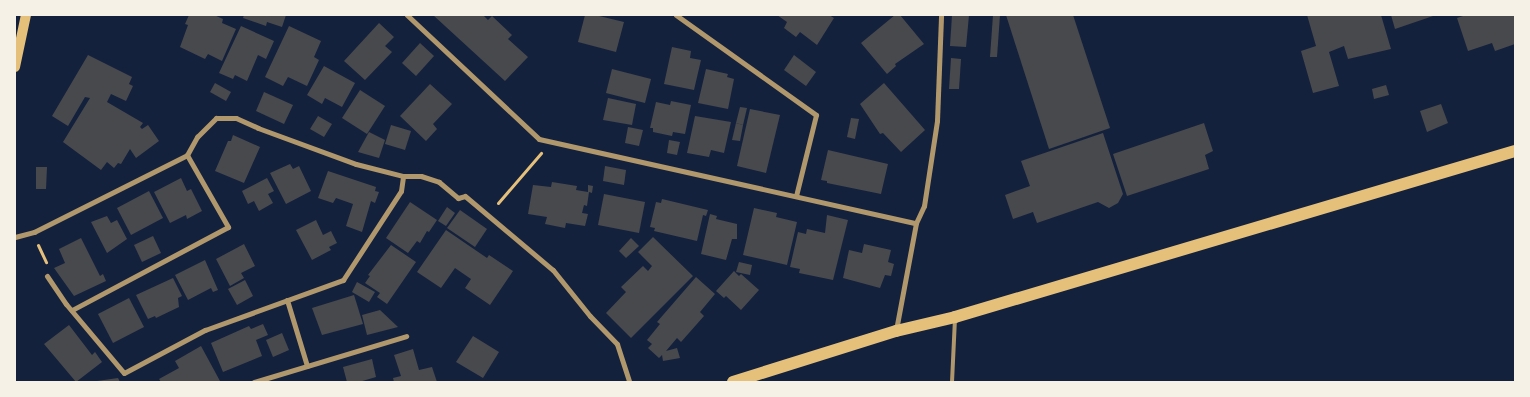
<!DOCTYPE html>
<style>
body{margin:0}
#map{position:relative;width:1530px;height:397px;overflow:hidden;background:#14213d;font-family:"Roboto Condensed",sans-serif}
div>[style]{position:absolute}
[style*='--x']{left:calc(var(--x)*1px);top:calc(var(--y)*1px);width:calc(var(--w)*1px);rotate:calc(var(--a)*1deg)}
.building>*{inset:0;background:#48494c}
.path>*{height:3px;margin:-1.5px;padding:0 1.5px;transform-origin:1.5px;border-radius:1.5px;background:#e5c07b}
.service>*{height:4px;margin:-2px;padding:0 2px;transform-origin:2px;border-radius:2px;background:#b1986c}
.minor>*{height:5px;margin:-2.5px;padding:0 2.5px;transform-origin:2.5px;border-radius:2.5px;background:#b1986c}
.secondary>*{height:10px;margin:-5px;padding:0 5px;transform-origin:5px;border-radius:5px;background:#e5c07b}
.primary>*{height:12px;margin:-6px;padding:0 6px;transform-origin:6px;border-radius:6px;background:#e5c07b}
span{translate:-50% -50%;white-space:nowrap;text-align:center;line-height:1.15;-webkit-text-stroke:5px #f6f1e7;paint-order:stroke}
.frame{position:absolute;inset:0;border:16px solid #f6f1e7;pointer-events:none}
</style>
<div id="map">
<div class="building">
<i style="clip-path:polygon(189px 15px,214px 15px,223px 19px,222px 23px,236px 29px,222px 61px,208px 54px,205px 59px,180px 47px,188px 25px,185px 24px)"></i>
<i style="clip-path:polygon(244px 15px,286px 15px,282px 27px,267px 22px,266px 26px,243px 18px)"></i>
<i style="clip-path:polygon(433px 15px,483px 15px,488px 20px,492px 16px,512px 35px,508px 39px,528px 57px,505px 81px)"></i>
<i style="clip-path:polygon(585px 15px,595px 15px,624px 22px,616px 52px,578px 42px)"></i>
<i style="clip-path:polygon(777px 15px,829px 15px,834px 18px,817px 45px,800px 32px,796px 37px,784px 28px,787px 22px)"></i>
<i style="clip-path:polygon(895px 15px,900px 15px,924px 44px,895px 64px,896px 66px,887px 74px,861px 43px)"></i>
<i style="clip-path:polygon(952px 15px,969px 15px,966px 47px,950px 46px)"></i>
<i style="clip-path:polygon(993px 15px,1000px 15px,997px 57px,990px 57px)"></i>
<i style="clip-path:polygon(1006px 15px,1073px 15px,1110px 128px,1049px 149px)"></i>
<i style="clip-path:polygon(1307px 15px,1381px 15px,1391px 49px,1348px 59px,1344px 46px,1329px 52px,1339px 86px,1313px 93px,1301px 51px,1316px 46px)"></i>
<i style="clip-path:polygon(1391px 15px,1436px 15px,1395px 29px)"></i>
<i style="clip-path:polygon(1466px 15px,1515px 15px,1515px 44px,1495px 51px,1492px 43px,1468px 51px,1457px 18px)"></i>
<i style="clip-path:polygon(379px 23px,394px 37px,385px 46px,392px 52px,365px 80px,344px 61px)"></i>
<i style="clip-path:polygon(241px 26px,274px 41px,266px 59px,258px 55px,247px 81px,235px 75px,233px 79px,219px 73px)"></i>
<i style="clip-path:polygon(289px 26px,321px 41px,314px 57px,319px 60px,307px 86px,288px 77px,283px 86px,265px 77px)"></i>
<i style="clip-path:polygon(420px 43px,434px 56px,416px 76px,402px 63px)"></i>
<i style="clip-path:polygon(672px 47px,691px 51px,690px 58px,701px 60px,694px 90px,664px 84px)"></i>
<i style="clip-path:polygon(88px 55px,132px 77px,129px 84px,133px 86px,126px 101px,111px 94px,107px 102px,143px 123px,140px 127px,142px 129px,148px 125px,159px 141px,136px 158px,130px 149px,121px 164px,118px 163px,114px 168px,107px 162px,101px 170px,63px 142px,90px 98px,85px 97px,68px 126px,52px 116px)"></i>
<i style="clip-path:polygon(794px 55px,816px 72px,806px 86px,784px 70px)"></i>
<i style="clip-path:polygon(951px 58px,961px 59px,959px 89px,949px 89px)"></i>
<i style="clip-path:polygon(324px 66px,355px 83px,342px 107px,325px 98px,322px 104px,307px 95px)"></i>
<i style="clip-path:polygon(612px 69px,651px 79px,645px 103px,606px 93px)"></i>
<i style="clip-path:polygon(706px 69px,728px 74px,727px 77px,734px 79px,728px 109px,698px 103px)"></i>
<i style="clip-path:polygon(215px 83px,231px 92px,226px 101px,210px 92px)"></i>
<i style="clip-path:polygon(884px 83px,925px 130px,901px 152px,883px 133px,880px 134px,860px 104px)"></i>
<i style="clip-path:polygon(430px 84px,452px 104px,433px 124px,437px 129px,426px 141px,400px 116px)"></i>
<i style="clip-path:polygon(1386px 85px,1389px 95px,1374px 99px,1372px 89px)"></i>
<i style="clip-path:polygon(360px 90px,385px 106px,367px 134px,342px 118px)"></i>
<i style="clip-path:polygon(264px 92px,293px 105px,284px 124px,256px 111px)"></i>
<i style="clip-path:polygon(608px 98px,636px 104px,632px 125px,603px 120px)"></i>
<i style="clip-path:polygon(671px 101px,691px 105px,685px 134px,673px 132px,672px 136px,653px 132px,653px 128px,650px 128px,656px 102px,670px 105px)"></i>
<i style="clip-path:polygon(1441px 104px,1448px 123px,1427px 132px,1420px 111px)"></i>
<i style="clip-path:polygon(740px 107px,747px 108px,743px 125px,736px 123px)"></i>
<i style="clip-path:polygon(750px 109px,780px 115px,766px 173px,737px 166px)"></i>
<i style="clip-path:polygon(318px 116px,332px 124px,324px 137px,310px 129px)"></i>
<i style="clip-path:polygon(695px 116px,731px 122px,724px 153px,711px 150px,709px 157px,687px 153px)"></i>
<i style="clip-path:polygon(851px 118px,859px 119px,855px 139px,847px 137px)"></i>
<i style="clip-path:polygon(736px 123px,743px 125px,740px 141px,732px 140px)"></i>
<i style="clip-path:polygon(1204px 123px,1213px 151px,1205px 155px,1209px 169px,1127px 196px,1113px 154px)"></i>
<i style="clip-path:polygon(391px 125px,411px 131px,405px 150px,385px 144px)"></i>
<i style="clip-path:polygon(628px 127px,643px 130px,639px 146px,625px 143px)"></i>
<i style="clip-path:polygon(369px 132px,385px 140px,379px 158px,358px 152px)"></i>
<i style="clip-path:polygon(1103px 133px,1123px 194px,1118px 203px,1109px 208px,1098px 202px,1037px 223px,1033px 212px,1013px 219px,1005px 195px,1030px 186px,1021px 161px)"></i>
<i style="clip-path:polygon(233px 135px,260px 147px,244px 183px,215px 171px,228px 141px,231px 141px)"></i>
<i style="clip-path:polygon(669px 140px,680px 142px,677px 155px,667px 153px)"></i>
<i style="clip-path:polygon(828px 150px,888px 164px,881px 194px,827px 183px,827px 181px,821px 180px)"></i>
<i style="clip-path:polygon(290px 164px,293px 169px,299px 166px,311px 191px,286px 204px,270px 173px)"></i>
<i style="clip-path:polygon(605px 166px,626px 170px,624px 185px,603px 181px)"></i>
<i style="clip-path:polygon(36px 167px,47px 167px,46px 189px,36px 189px)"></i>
<i style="clip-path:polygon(328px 171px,376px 187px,375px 191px,379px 192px,375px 203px,371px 201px,362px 232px,346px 226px,353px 204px,336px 198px,333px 203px,318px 198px)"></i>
<i style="clip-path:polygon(181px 178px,187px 191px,191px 189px,202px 211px,187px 219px,186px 215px,170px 223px,154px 192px)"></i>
<i style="clip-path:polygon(267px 178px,274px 191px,268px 194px,273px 203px,259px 211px,254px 201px,248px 204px,242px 191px)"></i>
<i style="clip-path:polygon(552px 182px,577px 186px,576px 190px,588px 192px,588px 185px,593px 186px,592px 193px,589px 192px,587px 206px,584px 205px,582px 213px,588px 214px,585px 226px,566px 223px,565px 228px,545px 224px,547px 217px,528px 214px,533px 185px,551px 187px)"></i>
<i style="clip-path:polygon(149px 191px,163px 218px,131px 235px,117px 208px)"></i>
<i style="clip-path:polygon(604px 194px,645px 202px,639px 233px,598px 225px)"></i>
<i style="clip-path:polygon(662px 199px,708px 210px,706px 216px,703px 215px,697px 241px,654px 231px,655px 228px,650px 227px,656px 202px,661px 203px)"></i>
<i style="clip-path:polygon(410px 202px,437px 220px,429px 232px,427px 231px,420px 243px,417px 241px,408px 253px,386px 238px)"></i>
<i style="clip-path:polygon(447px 207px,455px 213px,446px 226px,438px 221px)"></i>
<i style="clip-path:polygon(754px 208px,777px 213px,776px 217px,797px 222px,787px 265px,743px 255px)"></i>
<i style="clip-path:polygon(460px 210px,487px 229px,475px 247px,447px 228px)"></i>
<i style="clip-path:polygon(710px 214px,717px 216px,716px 219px,737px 224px,737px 239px,732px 239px,726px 260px,701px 254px)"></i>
<i style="clip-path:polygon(827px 215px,848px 220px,833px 280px,799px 273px,800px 269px,790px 267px,798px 232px,806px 234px,807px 229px,825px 233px)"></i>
<i style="clip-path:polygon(107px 216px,111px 223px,117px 220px,127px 239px,107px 253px,91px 222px)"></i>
<i style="clip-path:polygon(316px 220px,323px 235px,331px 231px,337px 243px,329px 247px,331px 250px,312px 260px,296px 230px)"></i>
<i style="clip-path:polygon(446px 230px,487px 258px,489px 255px,513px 271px,490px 305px,465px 288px,471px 279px,455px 268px,441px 288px,417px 272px)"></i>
<i style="clip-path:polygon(153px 236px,161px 253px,142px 262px,134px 245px)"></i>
<i style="clip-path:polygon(653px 237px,693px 276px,631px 338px,606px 313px,626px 292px,621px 287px,643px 266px,648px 271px,652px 266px,638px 252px)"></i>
<i style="clip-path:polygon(81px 238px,100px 276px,103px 274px,106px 281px,74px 296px,54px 268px,65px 263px,59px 249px)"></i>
<i style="clip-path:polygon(631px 238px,639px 246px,626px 258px,619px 251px)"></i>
<i style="clip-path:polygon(244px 244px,255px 266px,241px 273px,244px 278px,230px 286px,216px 259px)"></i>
<i style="clip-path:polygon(864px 244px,891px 250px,888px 262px,894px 264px,891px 276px,885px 275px,880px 288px,843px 278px,849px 250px,862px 253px)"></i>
<i style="clip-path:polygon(391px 245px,416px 262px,387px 304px,377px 297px,380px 293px,365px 283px,370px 276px,368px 275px)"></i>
<i style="clip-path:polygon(205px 260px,218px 290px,213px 292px,211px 288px,188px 300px,175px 275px)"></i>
<i style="clip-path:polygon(739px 262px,752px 265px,750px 275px,736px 272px)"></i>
<i style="clip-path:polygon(734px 271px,739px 276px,741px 274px,759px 290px,741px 310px,726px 296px,724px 298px,716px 291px)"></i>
<i style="clip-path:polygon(696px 277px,715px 294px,700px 312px,704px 316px,681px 342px,677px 338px,666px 351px,677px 348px,680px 358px,663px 361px,662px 355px,659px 358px,648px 348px,652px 344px,647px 340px,660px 324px,657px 322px)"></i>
<i style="clip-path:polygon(173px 278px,182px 296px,178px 298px,179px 307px,156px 318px,155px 316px,148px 319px,136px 295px)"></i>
<i style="clip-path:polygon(245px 280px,253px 296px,237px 305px,228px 289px)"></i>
<i style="clip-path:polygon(357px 282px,375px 292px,369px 302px,352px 292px)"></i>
<i style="clip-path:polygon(354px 295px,363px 324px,322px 335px,312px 308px)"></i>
<i style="clip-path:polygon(129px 298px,144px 327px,113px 343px,98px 314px)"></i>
<i style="clip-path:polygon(380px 310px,398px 327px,367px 335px,362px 315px)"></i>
<i style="clip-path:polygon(263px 324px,268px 335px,256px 340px,262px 356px,223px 372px,211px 343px,249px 326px,251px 329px)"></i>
<i style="clip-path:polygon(69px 325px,92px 355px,95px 352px,102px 362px,76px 382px,44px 344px)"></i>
<i style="clip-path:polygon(282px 333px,289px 350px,273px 357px,266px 340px)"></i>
<i style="clip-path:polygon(473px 336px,499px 352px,483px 378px,456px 362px)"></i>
<i style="clip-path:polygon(201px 346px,220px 381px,161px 382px,159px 379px,179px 368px,175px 361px)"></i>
<i style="clip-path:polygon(413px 349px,419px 370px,432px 367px,437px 382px,394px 382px,393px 378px,401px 376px,394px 355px)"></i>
<i style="clip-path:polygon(372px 359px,376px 377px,359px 382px,347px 382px,343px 367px)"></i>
<i style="clip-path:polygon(118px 378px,120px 382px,97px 382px,97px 381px)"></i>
</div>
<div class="path">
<i style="--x:498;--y:203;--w:66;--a:-49.3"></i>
<i style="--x:38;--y:245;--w:19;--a:65"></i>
</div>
<div class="service">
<i style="--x:952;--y:382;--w:63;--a:-87.3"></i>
</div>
<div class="minor">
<i style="--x:407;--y:15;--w:181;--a:43.2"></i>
<i style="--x:539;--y:139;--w:386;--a:12.6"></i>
<i style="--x:676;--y:15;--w:172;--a:35.5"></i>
<i style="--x:816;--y:115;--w:83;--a:103.9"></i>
<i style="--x:187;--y:155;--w:21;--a:-61"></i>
<i style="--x:197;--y:137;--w:27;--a:-45"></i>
<i style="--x:216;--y:118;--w:20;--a:0"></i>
<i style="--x:236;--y:118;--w:24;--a:24"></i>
<i style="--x:258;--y:128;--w:104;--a:20.2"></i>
<i style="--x:356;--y:164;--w:49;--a:14.3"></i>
<i style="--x:403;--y:176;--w:18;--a:0"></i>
<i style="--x:421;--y:176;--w:19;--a:18"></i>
<i style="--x:439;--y:182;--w:25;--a:40"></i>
<i style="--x:458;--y:198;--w:7;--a:-16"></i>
<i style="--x:465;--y:196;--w:115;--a:40.1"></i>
<i style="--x:553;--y:270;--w:59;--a:51.2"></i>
<i style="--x:590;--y:316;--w:39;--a:46"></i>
<i style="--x:617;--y:344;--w:40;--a:72"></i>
<i style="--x:15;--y:237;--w:20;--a:-15"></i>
<i style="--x:34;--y:232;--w:171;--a:-26.7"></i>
<i style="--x:187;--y:155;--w:83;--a:60.3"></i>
<i style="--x:228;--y:227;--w:177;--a:152"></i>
<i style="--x:47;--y:276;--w:34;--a:56"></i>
<i style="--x:66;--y:304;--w:90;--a:50"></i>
<i style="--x:124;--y:373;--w:92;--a:-28"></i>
<i style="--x:205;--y:330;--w:147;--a:-19.9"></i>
<i style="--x:343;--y:280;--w:106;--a:-56.9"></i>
<i style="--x:401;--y:191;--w:15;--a:-82"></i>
<i style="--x:287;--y:300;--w:69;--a:73.1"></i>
<i style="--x:896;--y:330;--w:109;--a:-79.4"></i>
<i style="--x:916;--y:223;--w:19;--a:-65"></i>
<i style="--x:924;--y:206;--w:86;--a:-81.3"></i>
<i style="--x:937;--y:121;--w:106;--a:-87.8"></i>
<i style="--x:254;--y:382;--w:159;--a:-16.8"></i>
</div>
<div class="secondary">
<i style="--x:15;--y:67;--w:53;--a:-78.1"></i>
</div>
<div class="primary">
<i style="--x:733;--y:382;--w:171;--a:-17.4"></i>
<i style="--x:896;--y:331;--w:61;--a:-13.3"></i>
<i style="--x:955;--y:317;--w:584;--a:-16.51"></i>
</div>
<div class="frame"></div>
</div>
